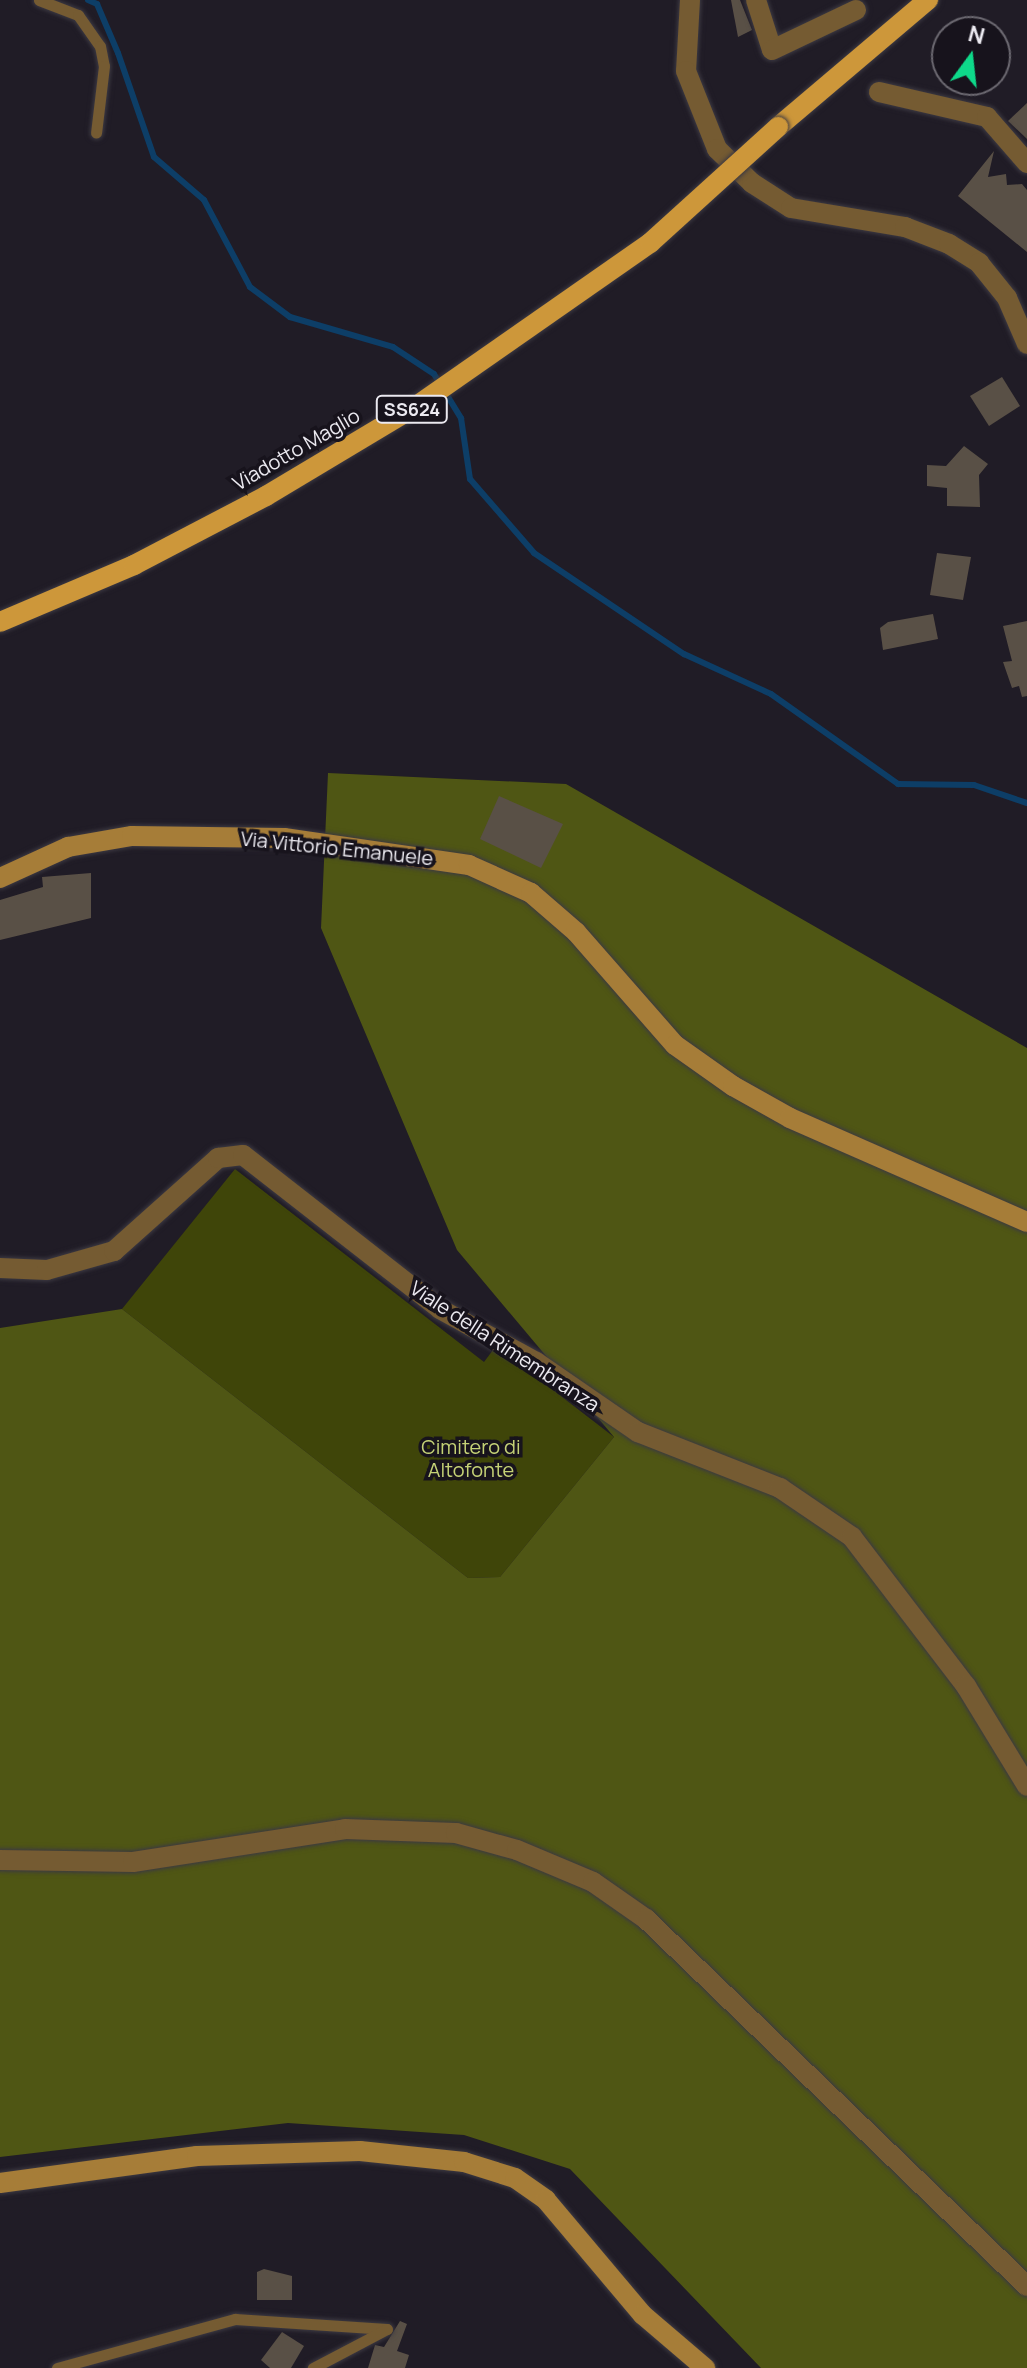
<!DOCTYPE html>
<style>
body{margin:0}
#map{position:relative;width:1027px;height:2368px;overflow:hidden;background:#201c26;font-family:Manrope,sans-serif}
div>[style]{position:absolute}
[style*='--x']{left:calc(var(--x)*1px);top:calc(var(--y)*1px);width:calc(var(--w)*1px);rotate:calc(var(--a)*1deg)}
.green>*{inset:0;background:#3f4509}
.forest>*{inset:0;background:#4f5614}
.stream>*{height:6px;margin:-3px;padding:0 3px;transform-origin:3px;border-radius:3px;background:#0d3e67}
.building>*{inset:0;background:#595046}
.roads{filter:drop-shadow(0 0 2px #3c3942) drop-shadow(0 0 2px #3c3942)}
.service>*{height:11px;margin:-5.5px;padding:0 5.5px;transform-origin:5.5px;border-radius:5.5px;background:#755b32}
.minor>*{height:20px;margin:-10px;padding:0 10px;transform-origin:10px;border-radius:10px;background:#755b32}
.tertiary>*{height:20px;margin:-10px;padding:0 10px;transform-origin:10px;border-radius:10px;background:#755b32}
.secondary>*{height:20px;margin:-10px;padding:0 10px;transform-origin:10px;border-radius:10px;background:#a67d38}
.primary>*{height:20px;margin:-10px;padding:0 10px;transform-origin:10px;border-radius:10px;background:#cd973a}
.bridges{filter:drop-shadow(0 0 2px #3c3942) drop-shadow(0 0 2px #3c3942)}
.primary-bridge>*{height:20px;margin:-10px;padding:0 10px;transform-origin:10px;border-radius:10px;background:#cd973a}
span{translate:-50% -50%;white-space:nowrap;text-align:center;line-height:1.15;-webkit-text-stroke:7px #17131c;paint-order:stroke}
.shield-label span{padding:2px 6px;background:#17131c;border:2px solid;border-radius:6px;-webkit-text-stroke-width:0}
.shield-label{font-size:18px;color:#ebe9f0;font-weight:700}
.street-label{font-size:20px;color:#ebe9f0}
.park-label{font-size:20px;color:#c5d276}
.north{position:absolute;left:931px;top:16px;width:80px;height:80px;box-sizing:border-box;background:#17131c;border:2px solid #6c6971;border-radius:50%;rotate:15deg;font-size:22px;font-weight:700;line-height:32px;text-align:center;color:#ebe9f0}
.north::after{content:'';display:block;margin:auto;width:28px;height:36px;background:#0ed98a;clip-path:polygon(50% 0,100% 100%,50% 72%,0 100%)}
</style>
<div id="map">
<div class="green">
<i style="clip-path:polygon(235px 1169px,484px 1362px,496px 1346px,614px 1437px,500px 1577px,468px 1578px,122px 1309px)"></i>
</div>
<div class="forest">
<i style="clip-path:polygon(328px 773px,566px 784px,1027px 1048px,1027px 2368px,761px 2368px,570px 2169px,464px 2135px,288px 2123px,0 2157px,0 1328px,122px 1309px,468px 1578px,500px 1577px,614px 1437px,457px 1250px,321px 928px)"></i>
</div>
<div class="stream">
<i style="--x:88;--y:0;--w:10;--a:24"></i>
<i style="--x:97;--y:4;--w:53;--a:66.8"></i>
<i style="--x:118;--y:53;--w:110;--a:70.9"></i>
<i style="--x:154;--y:157;--w:66;--a:40.7"></i>
<i style="--x:204;--y:200;--w:98;--a:62.1"></i>
<i style="--x:250;--y:287;--w:50;--a:36.9"></i>
<i style="--x:290;--y:317;--w:107;--a:16.2"></i>
<i style="--x:393;--y:347;--w:49;--a:33.4"></i>
<i style="--x:434;--y:374;--w:52;--a:58.5"></i>
<i style="--x:461;--y:418;--w:62;--a:81.6"></i>
<i style="--x:470;--y:479;--w:98;--a:49.1"></i>
<i style="--x:534;--y:553;--w:181;--a:34"></i>
<i style="--x:684;--y:654;--w:96;--a:24.7"></i>
<i style="--x:771;--y:694;--w:156;--a:35.3"></i>
<i style="--x:898;--y:784;--w:76;--a:0.8"></i>
<i style="--x:974;--y:785;--w:56;--a:18.8"></i>
</div>
<div class="building">
<i style="clip-path:polygon(731px 0,740px 0,752px 30px,738px 37px)"></i>
<i style="clip-path:polygon(1027px 103px,1027px 139px,1008px 121px)"></i>
<i style="clip-path:polygon(994px 151px,988px 177px,1006px 174px,1007px 185px,1022px 184px,1027px 190px,1027px 252px,958px 196px)"></i>
<i style="clip-path:polygon(1002px 377px,1020px 406px,989px 426px,970px 396px)"></i>
<i style="clip-path:polygon(964px 446px,988px 464px,979px 475px,980px 507px,947px 506px,947px 488px,927px 486px,927px 465px,946px 466px)"></i>
<i style="clip-path:polygon(937px 553px,971px 557px,963px 600px,930px 595px)"></i>
<i style="clip-path:polygon(933px 614px,938px 639px,883px 650px,880px 628px,888px 622px)"></i>
<i style="clip-path:polygon(1027px 621px,1027px 696px,1022px 697px,1019px 686px,1012px 688px,1003px 662px,1012px 661px,1003px 626px)"></i>
<i style="clip-path:polygon(499px 796px,563px 824px,541px 868px,480px 839px)"></i>
<i style="clip-path:polygon(91px 873px,91px 918px,0 940px,0 900px,43px 887px,42px 877px)"></i>
<i style="clip-path:polygon(264px 2269px,292px 2276px,292px 2300px,257px 2300px,257px 2272px)"></i>
<i style="clip-path:polygon(400px 2321px,407px 2324px,397px 2351px,409px 2355px,405px 2368px,368px 2368px,375px 2345px,384px 2347px)"></i>
<i style="clip-path:polygon(282px 2332px,304px 2346px,291px 2368px,270px 2368px,261px 2360px)"></i>
</div>
<div class="roads">
<div class="service">
<i style="--x:39;--y:0;--w:42;--a:21"></i>
<i style="--x:78;--y:15;--w:38;--a:55"></i>
<i style="--x:100;--y:46;--w:20;--a:79"></i>
<i style="--x:104;--y:66;--w:67;--a:96.8"></i>
<i style="--x:57;--y:2368;--w:185;--a:-15.4"></i>
<i style="--x:235;--y:2319;--w:152;--a:3.8"></i>
<i style="--x:387;--y:2329;--w:84;--a:152.2"></i>
</div>
<div class="minor">
<i style="--x:756;--y:0;--w:52;--a:72.3"></i>
<i style="--x:772;--y:50;--w:93;--a:-25.5"></i>
<i style="--x:879;--y:92;--w:111;--a:13"></i>
<i style="--x:987;--y:117;--w:61;--a:49"></i>
<i style="--x:0;--y:1860;--w:133;--a:0.9"></i>
<i style="--x:133;--y:1862;--w:215;--a:-8.8"></i>
<i style="--x:345;--y:1829;--w:111;--a:2.1"></i>
<i style="--x:456;--y:1833;--w:63;--a:15.6"></i>
<i style="--x:517;--y:1850;--w:82;--a:22.8"></i>
<i style="--x:593;--y:1882;--w:65;--a:34.9"></i>
<i style="--x:646;--y:1919;--w:529;--a:43.93"></i>
</div>
<div class="tertiary">
<i style="--x:690;--y:0;--w:71;--a:93.2"></i>
<i style="--x:686;--y:71;--w:84;--a:68.3"></i>
<i style="--x:717;--y:149;--w:49;--a:44.2"></i>
<i style="--x:752;--y:183;--w:46;--a:32.7"></i>
<i style="--x:791;--y:208;--w:116;--a:9.5"></i>
<i style="--x:905;--y:227;--w:47;--a:21.1"></i>
<i style="--x:949;--y:244;--w:36;--a:32"></i>
<i style="--x:979;--y:263;--w:45;--a:51.3"></i>
<i style="--x:1007;--y:298;--w:50;--a:66.5"></i>
<i style="--x:0;--y:1268;--w:47;--a:2.4"></i>
<i style="--x:47;--y:1270;--w:70;--a:-15.8"></i>
<i style="--x:114;--y:1251;--w:140;--a:-41.8"></i>
<i style="--x:218;--y:1158;--w:25;--a:-7"></i>
<i style="--x:243;--y:1155;--w:250;--a:38"></i>
<i style="--x:440;--y:1309;--w:110;--a:28.9"></i>
<i style="--x:536;--y:1362;--w:124;--a:34.5"></i>
<i style="--x:638;--y:1432;--w:153;--a:21.5"></i>
<i style="--x:780;--y:1488;--w:87;--a:34.2"></i>
<i style="--x:852;--y:1537;--w:188;--a:52.6"></i>
<i style="--x:966;--y:1686;--w:117;--a:58.6"></i>
</div>
<div class="secondary">
<i style="--x:0;--y:878;--w:75;--a:-24.5"></i>
<i style="--x:68;--y:847;--w:65;--a:-9.8"></i>
<i style="--x:132;--y:836;--w:152;--a:0.8"></i>
<i style="--x:284;--y:838;--w:187;--a:8.3"></i>
<i style="--x:469;--y:865;--w:68;--a:24.3"></i>
<i style="--x:531;--y:893;--w:60;--a:40.9"></i>
<i style="--x:576;--y:932;--w:150;--a:48.8"></i>
<i style="--x:675;--y:1045;--w:71;--a:35.3"></i>
<i style="--x:733;--y:1086;--w:65;--a:29.3"></i>
<i style="--x:790;--y:1118;--w:259;--a:23.7"></i>
<i style="--x:0;--y:2183;--w:199;--a:-7.8"></i>
<i style="--x:197;--y:2156;--w:163;--a:-1.8"></i>
<i style="--x:360;--y:2151;--w:105;--a:6"></i>
<i style="--x:464;--y:2162;--w:53;--a:17.4"></i>
<i style="--x:515;--y:2178;--w:38;--a:35"></i>
<i style="--x:546;--y:2200;--w:150;--a:49.9"></i>
<i style="--x:643;--y:2315;--w:82;--a:40.5"></i>
</div>
<div class="primary">
<i style="--x:778;--y:127;--w:197;--a:-40.3"></i>
</div>
</div>
<div class="bridges">
<div class="primary-bridge">
<i style="--x:0;--y:622;--w:146;--a:-23"></i>
<i style="--x:134;--y:565;--w:149;--a:-27.6"></i>
<i style="--x:266;--y:496;--w:174;--a:-30.9"></i>
<i style="--x:415;--y:407;--w:287;--a:-34.9"></i>
<i style="--x:650;--y:243;--w:173;--a:-42.2"></i>
</div>
</div>
<div class="shield-label">
<span style="left:412px;top:409px">SS624</span>
</div>
<div class="street-label">
<span style="left:296px;top:449px;rotate:-30deg">Viadotto Maglio</span>
<span style="left:337px;top:848px;rotate:6deg">Via Vittorio Emanuele</span>
<span style="left:505px;top:1346px;rotate:33deg">Viale della Rimembranza</span>
</div>
<div class="park-label">
<span style="left:471px;top:1458px">Cimitero di<br>Altofonte</span>
</div>
<div class="north">N</div>
</div>
